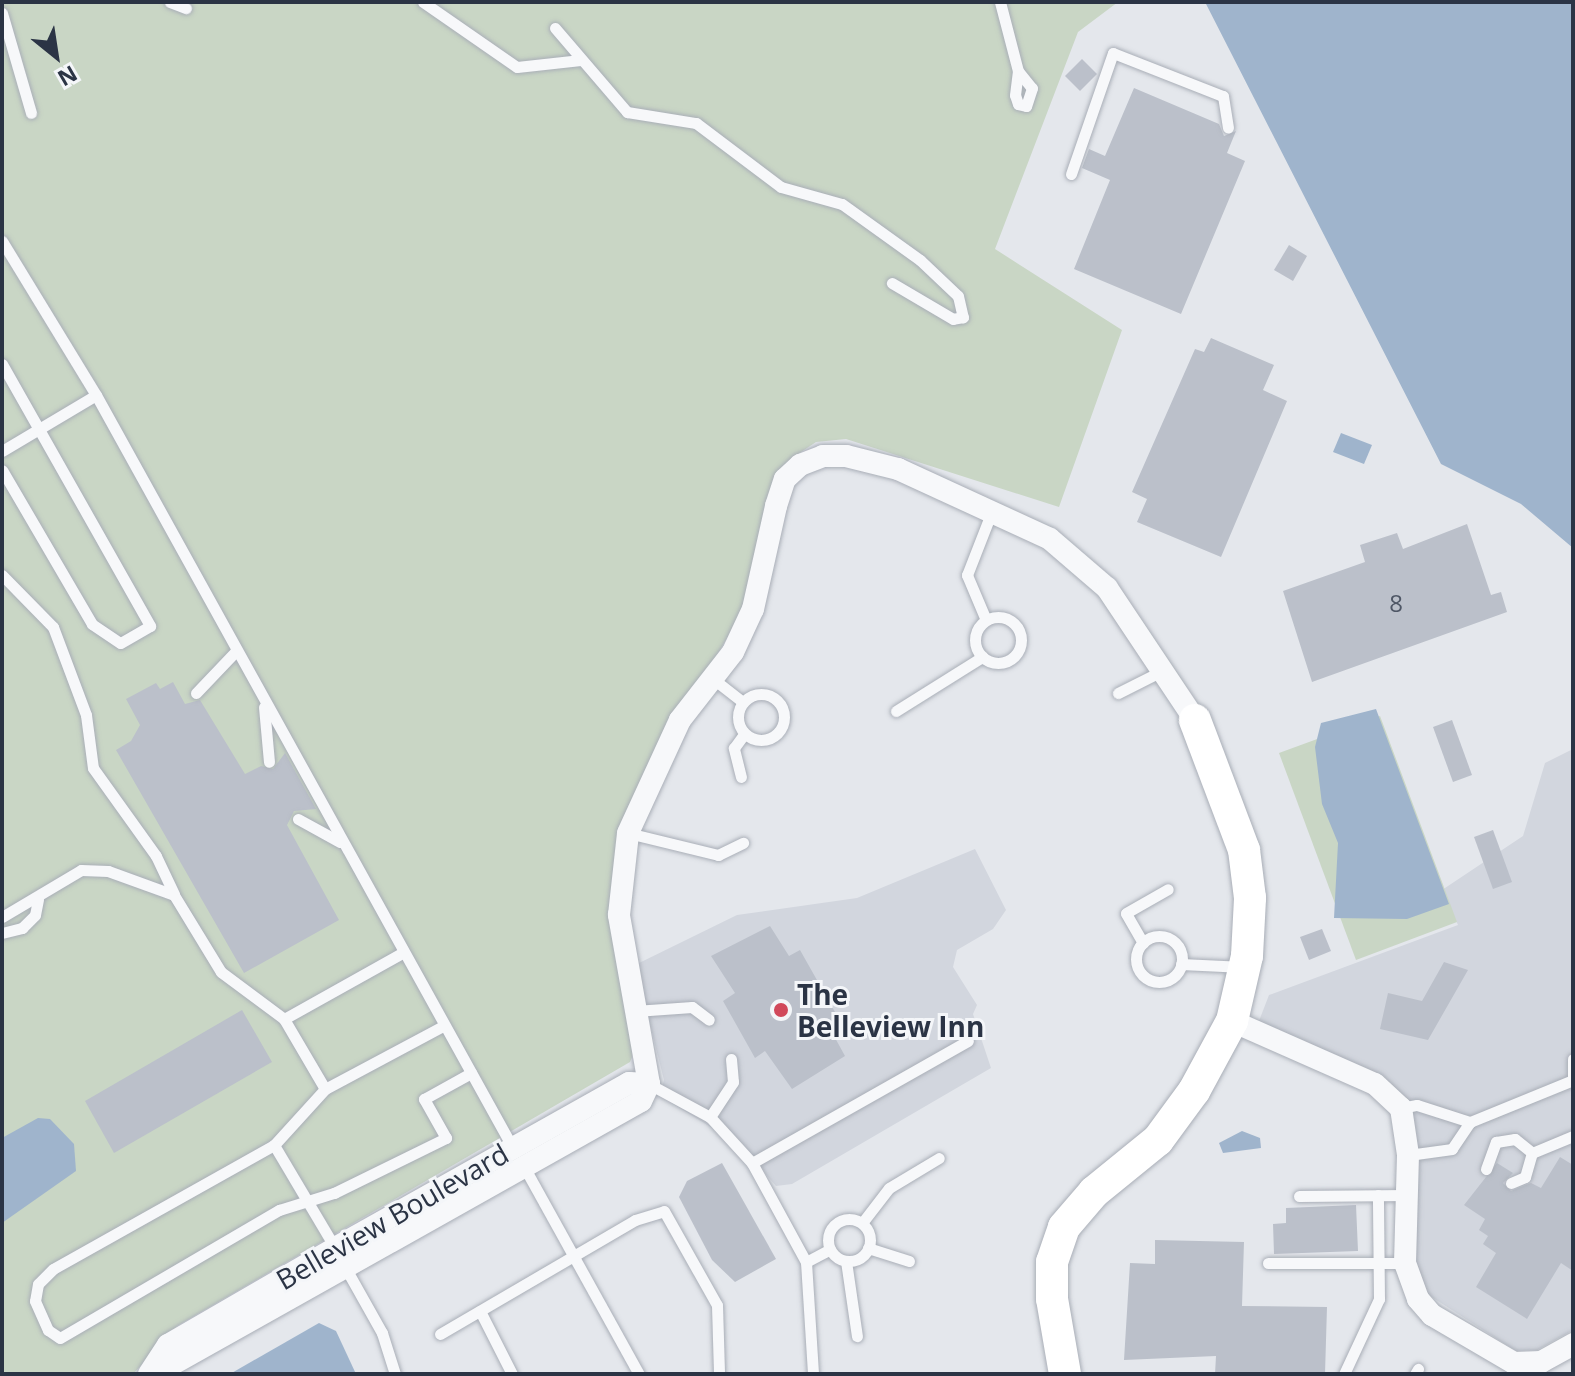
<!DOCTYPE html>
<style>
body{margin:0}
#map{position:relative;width:1575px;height:1376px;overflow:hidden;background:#e4e7ec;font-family:"Open Sans",sans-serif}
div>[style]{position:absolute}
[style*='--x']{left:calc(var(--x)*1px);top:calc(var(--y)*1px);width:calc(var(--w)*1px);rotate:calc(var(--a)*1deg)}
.built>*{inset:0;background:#d2d6de}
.green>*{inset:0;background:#c9d6c5}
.water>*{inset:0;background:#9fb4cc}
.building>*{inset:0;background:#bbc0ca}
.roads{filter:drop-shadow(0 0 2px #a9aeb7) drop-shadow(0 0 2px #a9aeb7)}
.lane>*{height:11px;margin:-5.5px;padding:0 5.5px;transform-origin:5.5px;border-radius:5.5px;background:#f7f8fa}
.lane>.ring{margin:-5.5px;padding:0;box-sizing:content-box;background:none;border:11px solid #f7f8fa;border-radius:50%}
.street>*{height:22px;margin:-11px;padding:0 11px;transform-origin:11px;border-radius:11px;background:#f7f8fa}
.secondary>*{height:32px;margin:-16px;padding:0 16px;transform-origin:16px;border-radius:16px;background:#fff}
.dots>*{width:22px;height:22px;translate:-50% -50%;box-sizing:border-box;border:4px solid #f4f6f9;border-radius:50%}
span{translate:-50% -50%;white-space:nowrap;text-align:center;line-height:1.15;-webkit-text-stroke:6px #f4f6f9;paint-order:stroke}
.number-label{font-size:24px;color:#4f5766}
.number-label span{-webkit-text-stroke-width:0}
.poi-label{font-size:28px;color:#2b3445;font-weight:700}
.left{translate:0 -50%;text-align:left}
.street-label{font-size:28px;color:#2b3445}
.frame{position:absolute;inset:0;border:4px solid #2b3445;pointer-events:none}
.north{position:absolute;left:16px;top:16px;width:80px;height:80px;-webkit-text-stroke:6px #f4f6f9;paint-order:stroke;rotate:150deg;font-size:22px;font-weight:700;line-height:32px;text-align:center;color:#2b3445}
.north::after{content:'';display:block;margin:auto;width:28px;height:36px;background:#2b3445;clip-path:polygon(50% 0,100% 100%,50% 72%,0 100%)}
</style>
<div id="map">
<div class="built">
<i style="clip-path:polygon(1573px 749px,1573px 1330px,1537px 1350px,1516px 1351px,1427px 1294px,1416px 1262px,1409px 1102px,1378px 1074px,1259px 1021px,1269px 995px,1458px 925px,1442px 890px,1523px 836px,1545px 763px)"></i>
<i style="clip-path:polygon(975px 849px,1006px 910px,993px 929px,957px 950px,953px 967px,977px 1005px,973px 1014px,991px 1068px,792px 1184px,776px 1186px,740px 1145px,660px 1096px,664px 1080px,635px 965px,737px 915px,857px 898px)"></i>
</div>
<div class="green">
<i style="clip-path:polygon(2px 2px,1118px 2px,1078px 32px,995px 249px,1122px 330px,1059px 507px,846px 439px,816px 442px,795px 456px,744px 609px,631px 802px,612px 930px,636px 1047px,630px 1062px,177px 1326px,133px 1374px,2px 1374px)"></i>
<i style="clip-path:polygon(1380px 716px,1457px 922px,1356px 960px,1279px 753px)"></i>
</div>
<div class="water">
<i style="clip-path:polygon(1205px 2px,1573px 2px,1573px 548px,1521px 504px,1441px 464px)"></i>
<i style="clip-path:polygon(1341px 433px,1372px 445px,1364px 464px,1333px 452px)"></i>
<i style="clip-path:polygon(1376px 709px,1449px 904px,1407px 919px,1334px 918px,1338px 843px,1322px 804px,1315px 747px,1321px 723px)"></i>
<i style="clip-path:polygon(38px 1118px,50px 1119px,74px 1144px,76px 1171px,2px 1223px,2px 1138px)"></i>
<i style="clip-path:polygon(1242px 1131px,1260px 1138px,1261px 1148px,1223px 1153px,1219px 1143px)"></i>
<i style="clip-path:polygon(319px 1323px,336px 1331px,356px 1374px,230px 1374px)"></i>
</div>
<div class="building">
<i style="clip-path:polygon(1082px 59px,1097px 74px,1080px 91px,1065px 76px)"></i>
<i style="clip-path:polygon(1134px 88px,1219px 124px,1224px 136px,1236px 131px,1227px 153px,1245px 161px,1181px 314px,1074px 269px,1110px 180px,1082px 168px,1089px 149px,1105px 156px)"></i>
<i style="clip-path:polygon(1289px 245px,1307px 256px,1293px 281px,1274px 270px)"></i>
<i style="clip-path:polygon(1211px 338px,1274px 365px,1263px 390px,1287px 401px,1221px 557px,1137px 522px,1147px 499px,1132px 492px,1195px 349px,1204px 352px)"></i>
<i style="clip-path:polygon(1467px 524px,1491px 595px,1501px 592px,1507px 612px,1312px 682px,1283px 591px,1365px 562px,1360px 545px,1397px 533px,1403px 549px)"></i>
<i style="clip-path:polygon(173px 682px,185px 704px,200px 700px,245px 774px,261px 766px,273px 769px,285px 753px,316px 809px,294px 811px,287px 825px,339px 920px,244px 973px,116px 750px,131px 741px,140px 725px,126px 699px,156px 683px,160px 689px)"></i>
<i style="clip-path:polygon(1452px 720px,1472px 775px,1453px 782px,1433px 727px)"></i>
<i style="clip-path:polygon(1493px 830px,1512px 882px,1493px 889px,1474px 837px)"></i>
<i style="clip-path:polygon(770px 926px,789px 956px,800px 950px,839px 1019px,828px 1025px,845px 1056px,792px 1089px,765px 1051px,755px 1058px,723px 1001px,735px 993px,711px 956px)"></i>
<i style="clip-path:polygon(1322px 929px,1331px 951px,1309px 960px,1300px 937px)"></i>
<i style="clip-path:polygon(1444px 962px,1468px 970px,1428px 1040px,1380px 1029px,1388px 993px,1422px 1001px)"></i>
<i style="clip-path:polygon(242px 1010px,272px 1062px,114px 1153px,85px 1101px)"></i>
<i style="clip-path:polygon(1560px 1157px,1573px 1165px,1573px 1271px,1561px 1263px,1527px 1319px,1476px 1287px,1496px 1253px,1483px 1244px,1488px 1236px,1479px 1230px,1485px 1219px,1464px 1205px,1497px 1163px,1513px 1173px,1503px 1183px,1511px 1191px,1531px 1183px,1541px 1188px)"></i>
<i style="clip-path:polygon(722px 1163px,776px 1259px,735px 1282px,712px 1260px,679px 1197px,687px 1181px)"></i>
<i style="clip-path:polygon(1356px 1205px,1358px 1251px,1274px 1254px,1273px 1224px,1286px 1223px,1286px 1208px)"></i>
<i style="clip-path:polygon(1155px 1240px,1244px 1242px,1242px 1306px,1327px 1307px,1325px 1374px,1215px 1374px,1216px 1356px,1124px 1360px,1130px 1263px,1155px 1264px)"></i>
</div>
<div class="roads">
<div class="lane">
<i style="--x:170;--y:2;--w:17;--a:21"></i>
<i style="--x:423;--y:2;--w:114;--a:34.7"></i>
<i style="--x:517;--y:67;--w:64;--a:-6.2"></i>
<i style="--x:1000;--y:2;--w:71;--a:75.4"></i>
<i style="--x:1018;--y:71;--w:22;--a:51"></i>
<i style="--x:1032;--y:88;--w:19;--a:108"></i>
<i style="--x:1026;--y:106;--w:8;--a:-166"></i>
<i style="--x:1018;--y:104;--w:9;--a:-108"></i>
<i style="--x:1015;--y:95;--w:24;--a:-83"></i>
<i style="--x:2;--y:13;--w:104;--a:73.8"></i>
<i style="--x:555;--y:28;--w:111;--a:49.4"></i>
<i style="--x:627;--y:112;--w:70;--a:9.1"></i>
<i style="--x:696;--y:123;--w:106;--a:37"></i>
<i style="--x:781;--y:187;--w:63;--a:15.6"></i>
<i style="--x:842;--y:204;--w:96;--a:35.7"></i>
<i style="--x:920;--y:260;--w:52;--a:43.5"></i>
<i style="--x:958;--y:296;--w:22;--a:77"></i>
<i style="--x:963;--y:317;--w:10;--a:169"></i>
<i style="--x:953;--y:319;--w:71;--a:-149.5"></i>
<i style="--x:1071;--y:174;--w:128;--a:-70.9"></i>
<i style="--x:1113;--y:53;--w:118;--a:21.4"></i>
<i style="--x:1223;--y:96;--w:32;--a:81"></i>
<i style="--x:2;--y:241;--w:180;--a:58.6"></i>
<i style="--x:96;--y:395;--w:863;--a:61.03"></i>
<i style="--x:2;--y:364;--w:301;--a:60.5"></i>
<i style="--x:150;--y:626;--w:34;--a:150"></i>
<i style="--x:120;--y:643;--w:34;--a:-146"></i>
<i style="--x:92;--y:624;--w:178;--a:-120.3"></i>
<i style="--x:2;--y:451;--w:109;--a:-30.8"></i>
<i style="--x:2;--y:575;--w:73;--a:45.6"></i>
<i style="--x:53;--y:627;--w:94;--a:69.4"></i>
<i style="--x:86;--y:715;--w:53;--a:82.5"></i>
<i style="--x:93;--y:768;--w:108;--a:54.4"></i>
<i style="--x:156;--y:856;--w:42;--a:64.7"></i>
<i class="ring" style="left:975px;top:617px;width:35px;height:35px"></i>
<i style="--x:986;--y:620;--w:49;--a:-112.9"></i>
<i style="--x:967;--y:575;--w:69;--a:-68.7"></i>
<i style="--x:712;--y:678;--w:39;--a:38"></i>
<i style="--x:196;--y:693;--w:58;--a:-46.4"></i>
<i style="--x:1118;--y:693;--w:51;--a:-26.6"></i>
<i class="ring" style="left:738px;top:694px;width:35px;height:35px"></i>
<i style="--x:264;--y:707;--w:55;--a:84.8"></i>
<i style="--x:896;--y:711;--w:102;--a:-32.1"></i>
<i style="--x:741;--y:777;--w:30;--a:-104"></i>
<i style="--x:734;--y:748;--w:17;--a:-54"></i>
<i style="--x:298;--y:819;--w:48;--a:28.7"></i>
<i style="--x:628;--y:833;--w:93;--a:13.7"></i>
<i style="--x:718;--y:855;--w:28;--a:-26"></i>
<i style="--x:2;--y:917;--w:92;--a:-30.7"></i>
<i style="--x:81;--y:870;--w:27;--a:2"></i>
<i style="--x:108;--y:871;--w:70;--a:20"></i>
<i style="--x:174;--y:895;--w:90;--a:58.6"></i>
<i style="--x:221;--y:972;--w:79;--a:36.7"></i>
<i style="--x:284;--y:1019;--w:81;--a:59.6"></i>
<i style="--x:2;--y:933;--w:21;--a:-14"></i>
<i style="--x:22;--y:928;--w:18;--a:-45"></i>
<i style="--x:35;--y:915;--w:16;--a:-79"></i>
<i class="ring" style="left:1136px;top:936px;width:35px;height:35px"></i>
<i style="--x:1143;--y:943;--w:34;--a:-120"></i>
<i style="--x:1126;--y:913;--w:48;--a:-29.7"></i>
<i style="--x:1181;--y:964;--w:63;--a:2.7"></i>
<i style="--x:635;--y:1011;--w:57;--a:-4"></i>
<i style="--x:692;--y:1007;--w:21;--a:37"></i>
<i style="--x:284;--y:1019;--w:135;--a:-29.2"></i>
<i style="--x:443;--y:1026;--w:134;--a:151.9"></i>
<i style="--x:325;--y:1089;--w:76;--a:132.3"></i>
<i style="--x:274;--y:1145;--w:253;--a:150.7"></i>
<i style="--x:53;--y:1269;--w:21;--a:135"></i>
<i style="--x:38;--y:1284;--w:17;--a:100"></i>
<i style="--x:35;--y:1301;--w:32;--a:66"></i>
<i style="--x:48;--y:1330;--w:14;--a:34"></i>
<i style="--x:60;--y:1338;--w:254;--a:-30.3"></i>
<i style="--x:279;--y:1210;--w:58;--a:-17.2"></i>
<i style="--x:334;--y:1193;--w:125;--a:-26.2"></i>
<i style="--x:446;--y:1138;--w:45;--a:-119.4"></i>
<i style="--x:424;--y:1099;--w:54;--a:-29"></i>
<i style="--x:649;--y:1084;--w:69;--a:28.4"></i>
<i style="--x:710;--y:1117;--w:62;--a:47.6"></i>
<i style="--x:752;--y:1163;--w:113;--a:61.4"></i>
<i style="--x:806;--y:1262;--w:112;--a:86.4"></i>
<i style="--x:1401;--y:1108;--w:16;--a:-11"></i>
<i style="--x:1417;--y:1105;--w:56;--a:17.8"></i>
<i style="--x:1470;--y:1122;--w:32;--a:124"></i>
<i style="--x:1452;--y:1149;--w:44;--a:172.2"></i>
<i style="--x:710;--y:1117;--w:42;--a:-56.7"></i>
<i style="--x:733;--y:1082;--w:23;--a:-95"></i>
<i style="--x:1470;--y:1122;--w:111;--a:-22.2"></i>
<i style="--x:1573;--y:1080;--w:21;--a:-90"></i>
<i style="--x:274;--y:1145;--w:123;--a:59.3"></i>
<i style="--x:752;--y:1163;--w:248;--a:-29.5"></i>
<i style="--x:523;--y:1165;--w:239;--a:61"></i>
<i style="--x:1486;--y:1169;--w:29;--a:-70"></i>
<i style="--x:1496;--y:1142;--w:19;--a:-9"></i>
<i style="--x:1515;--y:1139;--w:22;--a:39"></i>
<i style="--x:1511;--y:1183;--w:15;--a:-23"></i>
<i style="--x:1525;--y:1177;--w:25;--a:-74"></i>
<i style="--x:1532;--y:1153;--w:44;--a:-22.5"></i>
<i style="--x:1299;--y:1196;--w:108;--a:-0.5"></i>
<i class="ring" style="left:828px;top:1219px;width:31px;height:31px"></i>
<i style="--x:862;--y:1223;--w:44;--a:-52.4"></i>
<i style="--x:889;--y:1188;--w:58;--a:-31"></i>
<i style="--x:868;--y:1248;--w:43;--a:17.6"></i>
<i style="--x:846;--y:1261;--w:76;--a:81.7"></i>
<i style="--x:806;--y:1262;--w:27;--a:-28"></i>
<i style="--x:1268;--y:1263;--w:137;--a:0"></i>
<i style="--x:345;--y:1267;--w:76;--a:60.7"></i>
<i style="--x:382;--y:1333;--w:43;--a:72.4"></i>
<i style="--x:480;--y:1311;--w:71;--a:63.1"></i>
<i style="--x:440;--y:1334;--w:226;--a:-30.3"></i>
<i style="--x:635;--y:1220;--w:30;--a:-17"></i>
<i style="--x:664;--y:1211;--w:108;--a:60.6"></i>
<i style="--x:717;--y:1305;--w:69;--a:88.3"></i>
<i style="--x:1344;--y:1374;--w:83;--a:-65"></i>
<i style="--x:1379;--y:1299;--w:104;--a:-90.6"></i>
<i style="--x:1415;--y:1374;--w:6;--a:-59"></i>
</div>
<div class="street">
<i style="--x:1232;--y:1021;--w:156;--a:23.8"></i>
<i style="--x:1375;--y:1084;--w:35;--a:43"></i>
<i style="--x:1401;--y:1108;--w:48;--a:81.5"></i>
<i style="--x:1408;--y:1155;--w:108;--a:91.6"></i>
<i style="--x:1405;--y:1263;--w:38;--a:70"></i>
<i style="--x:1418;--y:1299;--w:21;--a:49"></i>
<i style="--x:1432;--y:1315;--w:95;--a:30.3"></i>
<i style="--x:1514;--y:1363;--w:27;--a:-2"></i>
<i style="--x:1541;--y:1362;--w:37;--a:-29"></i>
<i style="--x:149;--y:1374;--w:35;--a:-57"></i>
<i style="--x:168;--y:1345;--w:193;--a:-30.1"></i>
<i style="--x:335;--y:1248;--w:337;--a:-29.3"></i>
<i style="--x:629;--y:1083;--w:20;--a:3"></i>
<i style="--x:155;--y:1374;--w:557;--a:-29.32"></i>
<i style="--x:641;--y:1101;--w:19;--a:-65"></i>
<i style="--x:649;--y:1084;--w:172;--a:-100.1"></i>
<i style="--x:619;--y:915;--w:82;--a:-83.7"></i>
<i style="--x:628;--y:833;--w:124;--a:-65.3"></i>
<i style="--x:680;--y:720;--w:86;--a:-52.1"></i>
<i style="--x:733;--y:652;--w:47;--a:-65.1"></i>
<i style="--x:753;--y:609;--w:106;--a:-77.4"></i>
<i style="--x:776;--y:506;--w:28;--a:-72"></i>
<i style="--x:785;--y:479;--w:21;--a:-43"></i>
<i style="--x:800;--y:465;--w:25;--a:-21"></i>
<i style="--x:823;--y:456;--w:23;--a:0"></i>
<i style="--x:846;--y:456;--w:54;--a:14"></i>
<i style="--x:898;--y:469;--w:167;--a:24.7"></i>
<i style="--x:1050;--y:539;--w:75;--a:40.7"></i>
<i style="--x:1107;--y:588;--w:159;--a:56.3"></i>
</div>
<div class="secondary">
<i style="--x:1065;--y:1374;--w:76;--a:-99.8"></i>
<i style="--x:1052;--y:1299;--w:37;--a:-90"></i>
<i style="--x:1052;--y:1262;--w:37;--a:-71"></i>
<i style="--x:1064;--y:1227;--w:46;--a:-49.4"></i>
<i style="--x:1094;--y:1192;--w:82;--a:-39.1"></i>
<i style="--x:1158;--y:1140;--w:61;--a:-53.7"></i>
<i style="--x:1194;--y:1091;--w:80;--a:-61.5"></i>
<i style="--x:1232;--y:1021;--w:67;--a:-77"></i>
<i style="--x:1247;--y:956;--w:58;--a:-87"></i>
<i style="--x:1250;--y:898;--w:48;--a:-97.1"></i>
<i style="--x:1244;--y:850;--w:139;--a:-110.7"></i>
</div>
</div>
<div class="dots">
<i style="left:781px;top:1010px;background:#d1495b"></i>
</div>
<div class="number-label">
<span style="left:1396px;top:603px">8</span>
</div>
<div class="poi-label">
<span class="left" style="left:797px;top:1010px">The<br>Belleview Inn</span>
</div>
<div class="street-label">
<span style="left:392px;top:1216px;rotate:-30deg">Belleview Boulevard</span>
</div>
<div class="frame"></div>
<div class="north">N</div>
</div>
